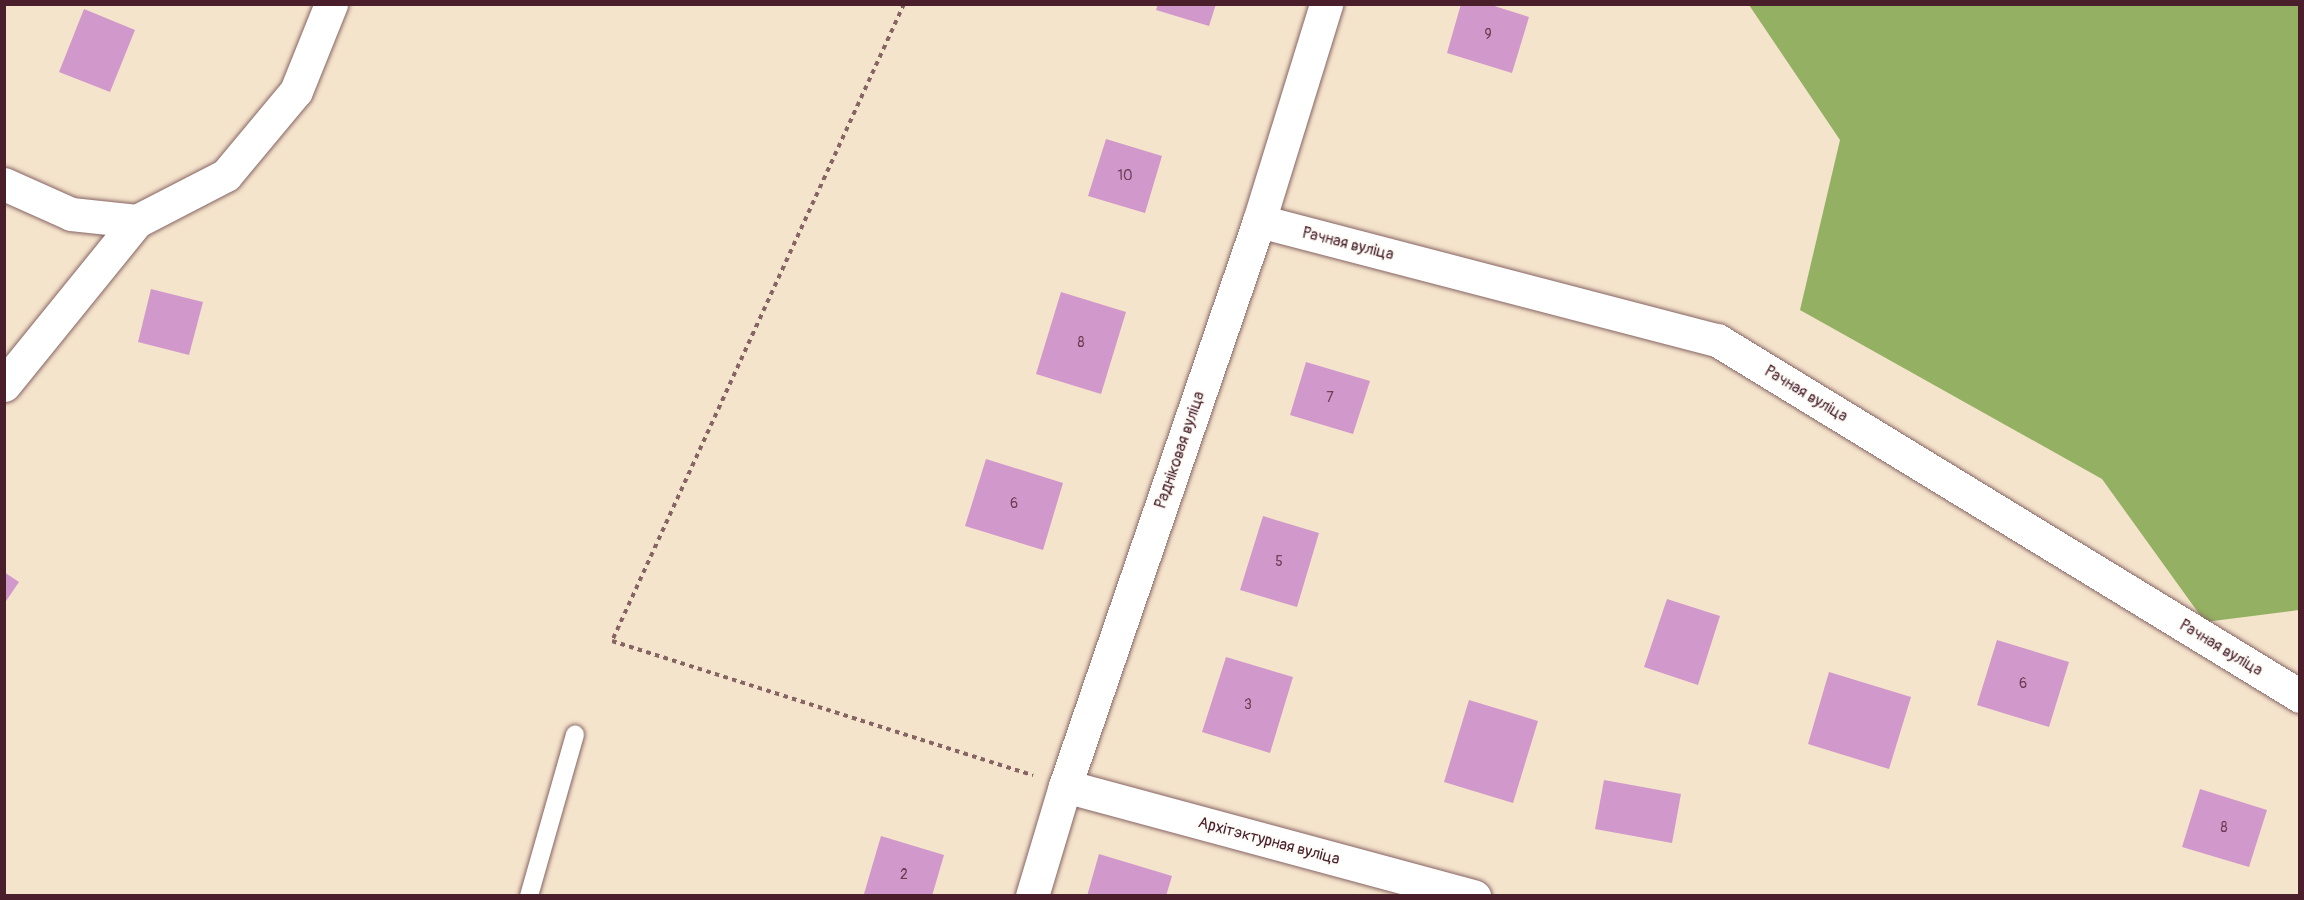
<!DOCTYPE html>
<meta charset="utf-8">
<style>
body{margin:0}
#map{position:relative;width:2304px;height:900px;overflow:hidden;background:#f5e4cc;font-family:Pangolin,sans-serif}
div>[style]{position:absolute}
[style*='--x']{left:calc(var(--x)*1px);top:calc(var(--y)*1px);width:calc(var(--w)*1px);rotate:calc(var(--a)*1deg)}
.forest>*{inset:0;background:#94b062}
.building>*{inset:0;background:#d198cb}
.path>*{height:4px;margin-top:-2px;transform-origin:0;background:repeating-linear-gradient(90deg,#866463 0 4.5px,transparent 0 9px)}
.roads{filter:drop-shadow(0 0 2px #866463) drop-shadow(0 0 2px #866463)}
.lane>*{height:18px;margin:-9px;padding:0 9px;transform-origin:9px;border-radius:9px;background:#fff}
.street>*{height:33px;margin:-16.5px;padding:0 16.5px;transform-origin:16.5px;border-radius:16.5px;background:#fff}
span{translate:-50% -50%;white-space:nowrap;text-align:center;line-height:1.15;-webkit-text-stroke:4.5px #fdfcf7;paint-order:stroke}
.number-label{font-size:14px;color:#6c3d53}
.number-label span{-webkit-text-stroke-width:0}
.street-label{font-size:16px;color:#4a1f2b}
.frame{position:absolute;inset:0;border:6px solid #4a1f2b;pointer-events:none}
</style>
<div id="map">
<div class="forest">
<i style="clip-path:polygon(1749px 5px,2299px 5px,2299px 610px,2205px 622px,2102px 479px,1800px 310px,1840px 140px)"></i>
</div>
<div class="building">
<i style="clip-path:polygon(1158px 4px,1216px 4px,1209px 26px,1156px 10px)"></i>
<i style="clip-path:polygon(1461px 4px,1488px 4px,1529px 17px,1512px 73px,1447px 53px)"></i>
<i style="clip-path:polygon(84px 9px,135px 30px,110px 92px,59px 72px)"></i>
<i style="clip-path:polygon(1106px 139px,1162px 156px,1145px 213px,1088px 196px)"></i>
<i style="clip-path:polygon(151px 289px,203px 302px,189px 355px,138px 342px)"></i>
<i style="clip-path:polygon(1061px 292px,1126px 312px,1101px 394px,1036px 374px)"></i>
<i style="clip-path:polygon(1306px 362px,1370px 381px,1353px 434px,1290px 415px)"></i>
<i style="clip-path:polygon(986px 459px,1063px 483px,1043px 550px,965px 526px)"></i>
<i style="clip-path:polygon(1263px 516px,1319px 533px,1297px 607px,1240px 590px)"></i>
<i style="clip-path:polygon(4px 572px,19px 582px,4px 604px)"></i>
<i style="clip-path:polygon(1667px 599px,1720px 616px,1698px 685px,1644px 667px)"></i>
<i style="clip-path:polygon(1997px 640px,2069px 662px,2049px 727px,1977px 705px)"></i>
<i style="clip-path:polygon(1226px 657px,1293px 677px,1270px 753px,1202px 732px)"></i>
<i style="clip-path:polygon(1829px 672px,1911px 697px,1889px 769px,1808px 744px)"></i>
<i style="clip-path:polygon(1469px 700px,1538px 721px,1513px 803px,1444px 782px)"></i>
<i style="clip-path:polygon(1604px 780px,1681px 794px,1672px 843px,1595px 829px)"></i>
<i style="clip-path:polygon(2200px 789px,2267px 810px,2249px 867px,2182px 847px)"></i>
<i style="clip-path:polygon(881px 836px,944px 855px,932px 896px,864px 894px)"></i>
<i style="clip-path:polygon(1099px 854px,1172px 876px,1166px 896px,1087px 896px)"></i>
</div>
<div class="path">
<i style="--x:904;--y:4;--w:701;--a:114.63"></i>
<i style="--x:612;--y:641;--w:442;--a:17.7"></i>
</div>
<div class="roads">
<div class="lane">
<i style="--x:529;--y:896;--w:168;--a:-74.1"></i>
</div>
<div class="street">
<i style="--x:4;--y:184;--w:73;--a:24.1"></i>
<i style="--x:71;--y:214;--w:66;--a:6.1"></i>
<i style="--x:1259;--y:221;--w:473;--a:14.6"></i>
<i style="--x:1717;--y:340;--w:683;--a:31.41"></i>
<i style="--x:4;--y:385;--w:211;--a:-51"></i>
<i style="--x:137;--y:221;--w:100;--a:-27.3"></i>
<i style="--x:226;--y:175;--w:109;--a:-50.2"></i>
<i style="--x:296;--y:91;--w:94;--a:-68.1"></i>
<i style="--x:1065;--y:786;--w:424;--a:15.1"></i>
<i style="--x:1032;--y:896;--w:115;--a:-73.3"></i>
<i style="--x:1065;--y:786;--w:597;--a:-71.05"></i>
<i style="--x:1259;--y:221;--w:227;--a:-72.8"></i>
</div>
</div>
<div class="number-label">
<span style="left:1488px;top:35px">9</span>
<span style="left:1125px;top:176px">10</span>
<span style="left:1081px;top:343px">8</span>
<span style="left:1330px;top:398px">7</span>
<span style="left:1014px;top:504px">6</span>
<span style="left:1279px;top:562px">5</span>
<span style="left:2023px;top:684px">6</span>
<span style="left:1248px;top:705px">3</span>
<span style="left:2224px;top:828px">8</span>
<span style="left:904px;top:875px">2</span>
</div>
<div class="street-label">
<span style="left:1348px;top:244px;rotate:14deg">Рачная вуліца</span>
<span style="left:1806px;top:394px;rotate:31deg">Рачная вуліца</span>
<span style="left:1180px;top:450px;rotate:-71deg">Радніковая вуліца</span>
<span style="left:2221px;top:648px;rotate:31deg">Рачная вуліца</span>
<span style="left:1269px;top:841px;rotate:15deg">Архітэктурная вуліца</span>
</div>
<div class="frame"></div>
</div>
